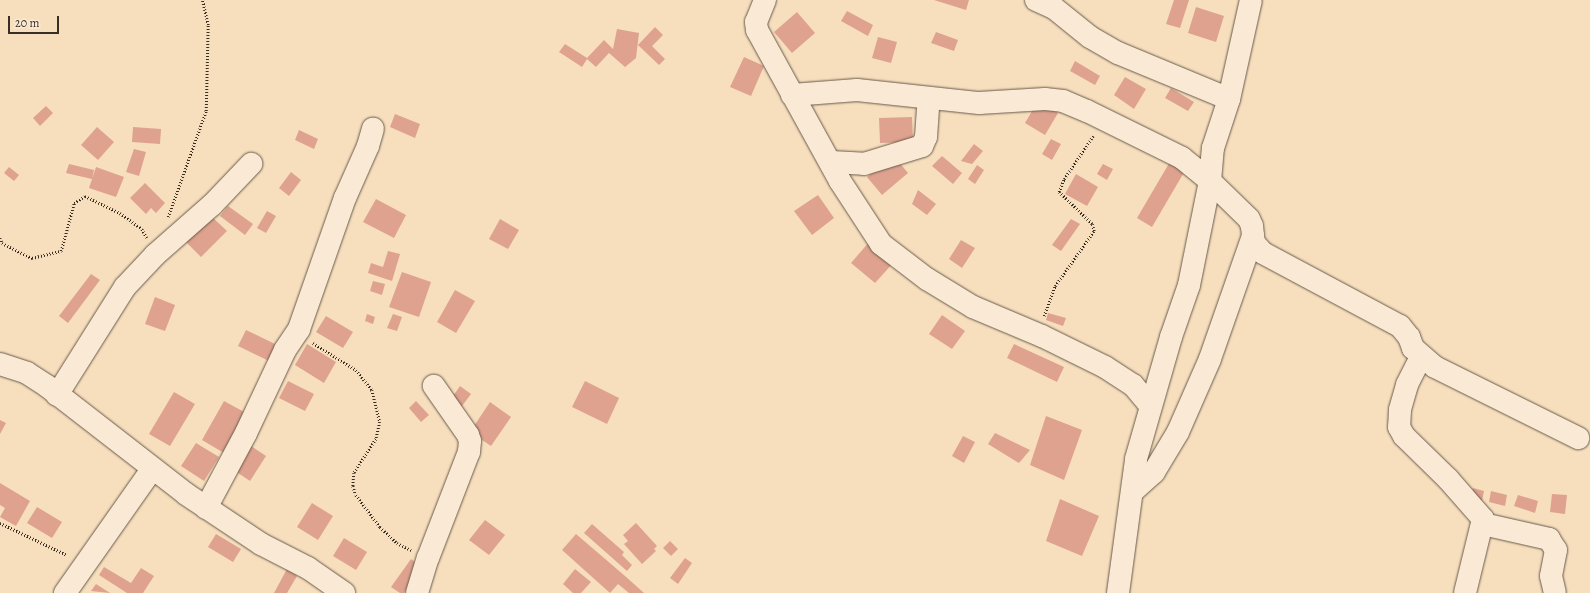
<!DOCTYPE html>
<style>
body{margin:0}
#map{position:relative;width:1590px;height:593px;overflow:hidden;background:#f7dfbe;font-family:Alegreya,serif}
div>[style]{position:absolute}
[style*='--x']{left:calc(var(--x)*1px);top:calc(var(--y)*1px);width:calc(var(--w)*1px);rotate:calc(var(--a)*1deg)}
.building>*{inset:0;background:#dea28f}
.path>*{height:2.5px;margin-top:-1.25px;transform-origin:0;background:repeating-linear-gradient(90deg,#3a2d23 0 1px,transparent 0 3px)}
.roads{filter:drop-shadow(0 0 1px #695a4a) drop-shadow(0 0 1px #695a4a)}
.minor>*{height:22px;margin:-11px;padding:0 11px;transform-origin:11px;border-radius:11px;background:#faead5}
span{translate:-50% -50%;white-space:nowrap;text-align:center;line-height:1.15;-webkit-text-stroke:3.5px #faead5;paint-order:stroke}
.scale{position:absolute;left:8px;top:16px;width:51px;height:18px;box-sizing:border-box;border:2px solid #3a2d23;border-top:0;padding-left:5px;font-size:12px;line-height:14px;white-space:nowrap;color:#3a2d23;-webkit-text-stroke:3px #faead5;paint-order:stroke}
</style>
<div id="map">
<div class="building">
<i style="clip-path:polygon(934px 0,969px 0,966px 10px)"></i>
<i style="clip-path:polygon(1174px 0,1189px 0,1180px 28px,1166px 24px)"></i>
<i style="clip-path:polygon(1196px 7px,1224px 16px,1216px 42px,1188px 33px)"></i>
<i style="clip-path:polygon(847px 11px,873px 25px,868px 36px,841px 21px)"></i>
<i style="clip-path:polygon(797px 12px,815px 33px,792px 53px,774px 32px)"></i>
<i style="clip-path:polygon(655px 27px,663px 35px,652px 46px,665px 59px,659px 65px,638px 45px)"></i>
<i style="clip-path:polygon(617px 29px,639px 33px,636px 58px,625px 67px,609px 53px,596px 67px,587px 59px,582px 67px,559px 52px,565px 44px,587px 58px,604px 40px,613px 49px)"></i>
<i style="clip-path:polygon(936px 32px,958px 40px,954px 51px,931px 43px)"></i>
<i style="clip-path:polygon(878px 37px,897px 42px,891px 63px,872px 58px)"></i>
<i style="clip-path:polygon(744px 57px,764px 66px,751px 96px,730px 87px)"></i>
<i style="clip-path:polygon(1075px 61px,1100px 76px,1095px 85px,1070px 71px)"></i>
<i style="clip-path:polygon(1125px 77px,1146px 89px,1134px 109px,1114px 95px)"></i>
<i style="clip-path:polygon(1171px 88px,1194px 102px,1188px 111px,1165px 98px)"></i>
<i style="clip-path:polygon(1038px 101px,1058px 113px,1045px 135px,1025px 123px)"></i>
<i style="clip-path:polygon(46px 106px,53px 113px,40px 126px,33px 118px)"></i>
<i style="clip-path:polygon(395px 114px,420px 124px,415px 138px,390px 127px)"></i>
<i style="clip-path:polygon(912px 117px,913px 142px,880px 143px,879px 118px)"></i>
<i style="clip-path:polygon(97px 127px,114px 142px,98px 160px,81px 145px)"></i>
<i style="clip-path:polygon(133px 127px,161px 129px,160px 144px,132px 142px)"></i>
<i style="clip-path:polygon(299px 130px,318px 139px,314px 149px,295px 140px)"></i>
<i style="clip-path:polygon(1051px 139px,1061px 144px,1052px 160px,1042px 154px)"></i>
<i style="clip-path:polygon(974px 144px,983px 151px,972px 164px,961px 161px)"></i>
<i style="clip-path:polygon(134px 149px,146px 152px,139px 176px,126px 172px)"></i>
<i style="clip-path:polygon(893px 155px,908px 173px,882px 195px,867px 177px)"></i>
<i style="clip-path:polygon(942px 156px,962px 173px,953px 184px,932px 166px)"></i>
<i style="clip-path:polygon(1171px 160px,1186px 169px,1152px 227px,1137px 218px)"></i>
<i style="clip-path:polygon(69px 164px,94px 170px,92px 179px,96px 167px,124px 177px,116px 197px,89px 188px,92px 179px,66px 173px)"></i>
<i style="clip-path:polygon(1103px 164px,1113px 169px,1107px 180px,1097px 174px)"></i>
<i style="clip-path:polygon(977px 165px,984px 170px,975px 184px,968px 179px)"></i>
<i style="clip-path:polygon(9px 167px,19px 175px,14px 181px,4px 173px)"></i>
<i style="clip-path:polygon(291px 172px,301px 180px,289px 196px,279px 188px)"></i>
<i style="clip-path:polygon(1076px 174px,1098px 187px,1087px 206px,1065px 194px)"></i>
<i style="clip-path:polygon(145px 183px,165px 203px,156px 213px,151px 208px,146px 214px,130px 198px)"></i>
<i style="clip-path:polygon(918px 190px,936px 204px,927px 215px,912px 204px)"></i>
<i style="clip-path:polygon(818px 195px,834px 218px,812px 235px,794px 211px)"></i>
<i style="clip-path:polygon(376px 199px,406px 215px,394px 238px,363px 222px)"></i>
<i style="clip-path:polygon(228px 206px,253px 224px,245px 235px,220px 216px)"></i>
<i style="clip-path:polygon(267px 211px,276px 216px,266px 233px,257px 228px)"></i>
<i style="clip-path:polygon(211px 216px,227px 231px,201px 257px,185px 241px)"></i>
<i style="clip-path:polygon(500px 219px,519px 230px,508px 249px,489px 239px)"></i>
<i style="clip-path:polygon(1071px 219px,1080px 224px,1061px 251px,1052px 245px)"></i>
<i style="clip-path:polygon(961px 240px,975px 248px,962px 268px,949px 259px)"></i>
<i style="clip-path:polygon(870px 241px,894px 262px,875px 283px,851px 263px)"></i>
<i style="clip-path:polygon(388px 251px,400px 254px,392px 281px,368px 273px,371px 263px,383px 267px)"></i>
<i style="clip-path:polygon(402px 272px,431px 282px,419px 317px,389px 307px)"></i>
<i style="clip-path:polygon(91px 274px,100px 280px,68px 323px,59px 316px)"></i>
<i style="clip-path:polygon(373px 281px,385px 284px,382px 295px,370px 291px)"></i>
<i style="clip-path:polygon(455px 290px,475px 301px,456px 333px,437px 322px)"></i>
<i style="clip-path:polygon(155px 297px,175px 305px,165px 331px,145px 324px)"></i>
<i style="clip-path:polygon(1048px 313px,1066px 318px,1063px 326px,1046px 320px)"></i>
<i style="clip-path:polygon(367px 314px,375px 317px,373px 324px,365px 321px)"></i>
<i style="clip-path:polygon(393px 314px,402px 317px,397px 331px,387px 328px)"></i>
<i style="clip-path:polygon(942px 315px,965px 331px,952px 349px,929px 334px)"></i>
<i style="clip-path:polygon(326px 316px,353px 332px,343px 348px,316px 332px)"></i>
<i style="clip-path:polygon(246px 330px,277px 345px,269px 361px,238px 346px)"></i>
<i style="clip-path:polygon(307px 344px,336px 362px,324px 383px,295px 365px)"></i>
<i style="clip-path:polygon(1014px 344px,1064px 367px,1057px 382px,1007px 358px)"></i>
<i style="clip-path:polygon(288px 381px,314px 394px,305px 411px,279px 398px)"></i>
<i style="clip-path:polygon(585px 381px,619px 398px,607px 424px,572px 407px)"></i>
<i style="clip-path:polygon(460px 386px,471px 394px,459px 410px,449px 402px)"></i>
<i style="clip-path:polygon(174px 392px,195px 404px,170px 446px,149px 434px)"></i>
<i style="clip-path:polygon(224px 401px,246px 413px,224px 453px,202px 440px)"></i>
<i style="clip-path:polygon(416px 401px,429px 415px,421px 422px,409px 408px)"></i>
<i style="clip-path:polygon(490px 402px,511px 417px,491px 446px,470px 432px)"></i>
<i style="clip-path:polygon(1046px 416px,1082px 430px,1064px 480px,1030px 465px)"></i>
<i style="clip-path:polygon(0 420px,6px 423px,0 434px)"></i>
<i style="clip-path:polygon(995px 433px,1030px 450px,1019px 463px,988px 444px)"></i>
<i style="clip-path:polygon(963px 436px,975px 442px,964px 463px,952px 456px)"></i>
<i style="clip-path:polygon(196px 443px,219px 457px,204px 481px,181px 466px)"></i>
<i style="clip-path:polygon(248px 444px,266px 456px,250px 481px,232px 469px)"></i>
<i style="clip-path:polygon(0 483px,30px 501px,16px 526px,0 517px,5px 508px,0 505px)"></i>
<i style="clip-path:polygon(1473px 488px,1484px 491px,1482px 501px,1470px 498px)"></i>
<i style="clip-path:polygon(1491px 491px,1507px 495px,1505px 506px,1489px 502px)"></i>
<i style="clip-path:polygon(1552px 494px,1567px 495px,1565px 514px,1550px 512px)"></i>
<i style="clip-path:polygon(1518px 495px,1538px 501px,1535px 513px,1514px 506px)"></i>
<i style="clip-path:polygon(1060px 499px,1099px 516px,1082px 556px,1046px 541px)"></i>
<i style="clip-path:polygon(312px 503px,333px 516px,318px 540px,297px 527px)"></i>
<i style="clip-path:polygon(37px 507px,62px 522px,52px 538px,27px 523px)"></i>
<i style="clip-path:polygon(485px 520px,505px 535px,489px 555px,469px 540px)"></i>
<i style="clip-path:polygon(636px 523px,657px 546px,654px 549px,656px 551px,642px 564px,624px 544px,628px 541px,623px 535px)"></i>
<i style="clip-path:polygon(592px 524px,624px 552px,622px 555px,632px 565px,627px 571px,584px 533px)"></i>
<i style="clip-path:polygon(216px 534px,241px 549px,233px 562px,208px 547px)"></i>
<i style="clip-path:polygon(576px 534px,625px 576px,644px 593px,629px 593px,618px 584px,610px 593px,562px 550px)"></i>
<i style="clip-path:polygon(344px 538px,367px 552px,356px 570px,333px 556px)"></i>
<i style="clip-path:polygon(670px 541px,678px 549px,671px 556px,663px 548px)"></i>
<i style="clip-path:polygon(685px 558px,692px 563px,678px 584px,670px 578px)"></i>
<i style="clip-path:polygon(411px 559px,422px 567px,404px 593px,400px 593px,391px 587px)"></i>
<i style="clip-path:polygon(104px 567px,131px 583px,141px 568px,154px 576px,143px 593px,127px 593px,99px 575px)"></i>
<i style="clip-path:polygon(287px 569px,297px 576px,287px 593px,274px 593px)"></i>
<i style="clip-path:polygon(575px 569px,591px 582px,581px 593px,573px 593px,563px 584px)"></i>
<i style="clip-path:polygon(96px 584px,110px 593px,91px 591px)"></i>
</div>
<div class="path">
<i style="--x:168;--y:217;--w:113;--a:-70.3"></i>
<i style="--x:206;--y:111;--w:86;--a:-88.7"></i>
<i style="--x:208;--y:25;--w:26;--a:-103"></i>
<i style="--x:0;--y:238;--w:5;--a:68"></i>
<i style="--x:2;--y:243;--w:34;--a:27"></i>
<i style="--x:32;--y:258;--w:30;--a:-14"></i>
<i style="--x:61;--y:251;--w:50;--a:-74.8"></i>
<i style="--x:74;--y:203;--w:13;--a:-32"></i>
<i style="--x:85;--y:196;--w:39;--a:26"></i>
<i style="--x:120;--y:213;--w:27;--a:36"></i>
<i style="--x:142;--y:229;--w:10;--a:61"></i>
<i style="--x:1044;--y:316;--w:32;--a:-70"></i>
<i style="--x:1055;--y:286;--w:67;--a:-54.7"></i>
<i style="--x:1094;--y:231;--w:7;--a:-106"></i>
<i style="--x:1092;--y:224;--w:46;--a:-135.9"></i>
<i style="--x:1059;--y:192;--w:14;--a:-69"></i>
<i style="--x:1064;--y:179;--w:52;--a:-56"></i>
<i style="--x:313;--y:343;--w:51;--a:32.1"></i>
<i style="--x:356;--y:370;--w:26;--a:51"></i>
<i style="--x:372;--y:390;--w:33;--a:76"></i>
<i style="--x:380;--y:422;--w:17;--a:103"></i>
<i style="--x:376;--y:439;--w:40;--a:122.9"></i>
<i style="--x:354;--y:473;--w:13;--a:94"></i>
<i style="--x:353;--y:486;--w:9;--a:72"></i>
<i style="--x:356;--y:495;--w:40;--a:53"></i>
<i style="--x:380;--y:527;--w:23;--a:43"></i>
<i style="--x:397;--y:543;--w:16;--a:27"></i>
<i style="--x:0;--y:523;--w:74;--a:25.5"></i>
</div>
<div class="roads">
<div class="minor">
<i style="--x:765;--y:0;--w:24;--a:112"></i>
<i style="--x:756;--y:22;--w:8;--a:83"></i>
<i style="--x:757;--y:30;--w:172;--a:61.2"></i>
<i style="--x:840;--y:181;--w:75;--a:56.9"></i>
<i style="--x:881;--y:244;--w:58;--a:37.3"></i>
<i style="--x:927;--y:279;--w:54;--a:31.3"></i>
<i style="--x:973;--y:307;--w:75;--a:22.8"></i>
<i style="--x:1042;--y:336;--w:70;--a:26.2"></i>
<i style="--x:1105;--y:367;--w:33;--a:33"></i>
<i style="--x:1133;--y:385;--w:26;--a:50"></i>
<i style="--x:1036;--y:0;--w:20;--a:24"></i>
<i style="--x:1054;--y:8;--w:46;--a:38.9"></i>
<i style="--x:1090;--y:37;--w:32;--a:30"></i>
<i style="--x:1118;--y:53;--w:120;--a:22.5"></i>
<i style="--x:792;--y:95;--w:65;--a:-4.4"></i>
<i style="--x:857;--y:90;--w:123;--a:6.1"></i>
<i style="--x:979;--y:103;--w:66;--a:-3.5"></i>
<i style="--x:1045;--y:99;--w:18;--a:6"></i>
<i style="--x:1063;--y:101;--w:26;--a:23"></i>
<i style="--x:1087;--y:111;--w:106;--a:26.3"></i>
<i style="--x:1182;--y:158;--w:36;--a:39"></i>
<i style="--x:1210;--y:181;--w:54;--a:44.3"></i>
<i style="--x:1249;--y:219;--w:8;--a:67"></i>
<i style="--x:1252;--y:226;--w:10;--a:84"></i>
<i style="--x:1253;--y:236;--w:130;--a:109.3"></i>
<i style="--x:1210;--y:359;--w:80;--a:113.7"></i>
<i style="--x:1178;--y:432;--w:47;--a:121"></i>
<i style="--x:1154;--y:472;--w:28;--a:138"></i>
<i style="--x:831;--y:162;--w:33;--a:3"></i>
<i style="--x:864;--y:164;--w:61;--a:-17.2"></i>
<i style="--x:922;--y:146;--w:10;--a:-66"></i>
<i style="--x:926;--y:137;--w:39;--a:-86"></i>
<i style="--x:1253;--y:236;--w:7;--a:82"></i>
<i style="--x:1254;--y:243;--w:13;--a:48"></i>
<i style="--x:1263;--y:253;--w:155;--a:28.1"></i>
<i style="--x:1400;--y:326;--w:14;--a:51"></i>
<i style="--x:1409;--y:337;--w:12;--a:70"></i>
<i style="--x:1413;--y:348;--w:29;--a:41"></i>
<i style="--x:1435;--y:367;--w:160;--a:26.4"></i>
<i style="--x:1421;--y:357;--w:31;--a:117"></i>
<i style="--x:1407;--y:385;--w:26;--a:106"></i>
<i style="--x:1400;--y:410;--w:17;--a:93"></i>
<i style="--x:1399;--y:427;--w:10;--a:61"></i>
<i style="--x:1404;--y:436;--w:62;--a:44.3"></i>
<i style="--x:1448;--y:479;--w:53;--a:48.8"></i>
<i style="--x:1483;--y:519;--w:76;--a:103.7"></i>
<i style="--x:0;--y:364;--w:28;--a:18"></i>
<i style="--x:27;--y:373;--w:24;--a:33"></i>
<i style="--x:47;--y:386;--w:176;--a:37.8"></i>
<i style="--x:186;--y:494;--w:90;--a:33.7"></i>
<i style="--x:261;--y:544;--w:53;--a:27.1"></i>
<i style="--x:308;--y:568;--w:44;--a:34.8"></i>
<i style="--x:57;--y:395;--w:128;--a:-57.8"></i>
<i style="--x:125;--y:287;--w:44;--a:-46.8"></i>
<i style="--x:155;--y:255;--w:76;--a:-41.3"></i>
<i style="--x:212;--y:205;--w:57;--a:-46.4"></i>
<i style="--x:206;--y:508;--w:85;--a:-61.9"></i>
<i style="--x:246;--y:433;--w:92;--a:-64.8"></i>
<i style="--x:285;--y:350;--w:25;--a:-56"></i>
<i style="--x:299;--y:329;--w:139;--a:-70.7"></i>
<i style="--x:345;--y:198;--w:57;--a:-66.1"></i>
<i style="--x:368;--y:146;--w:18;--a:-74"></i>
<i style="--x:1483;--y:524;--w:68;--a:12.8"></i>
<i style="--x:1549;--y:539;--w:13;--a:58"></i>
<i style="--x:1556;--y:550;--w:26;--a:101"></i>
<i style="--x:1551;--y:576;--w:17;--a:77"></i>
<i style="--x:65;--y:593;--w:151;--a:-54.9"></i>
<i style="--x:417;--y:593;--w:37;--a:-73"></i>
<i style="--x:428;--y:558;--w:114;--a:-68.9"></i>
<i style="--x:469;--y:452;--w:11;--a:-85"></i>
<i style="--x:470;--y:441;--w:6;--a:-108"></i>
<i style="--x:468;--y:435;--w:60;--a:-124.8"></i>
<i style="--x:1118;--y:593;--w:135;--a:-82.3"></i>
<i style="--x:1136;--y:459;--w:127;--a:-74"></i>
<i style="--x:1171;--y:337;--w:55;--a:-70.9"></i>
<i style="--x:1189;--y:285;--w:106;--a:-78.6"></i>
<i style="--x:1210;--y:181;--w:33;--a:-85"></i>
<i style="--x:1213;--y:148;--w:52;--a:-71.9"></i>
<i style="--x:1229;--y:99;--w:101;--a:-77.5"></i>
</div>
</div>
<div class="scale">20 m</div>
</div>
